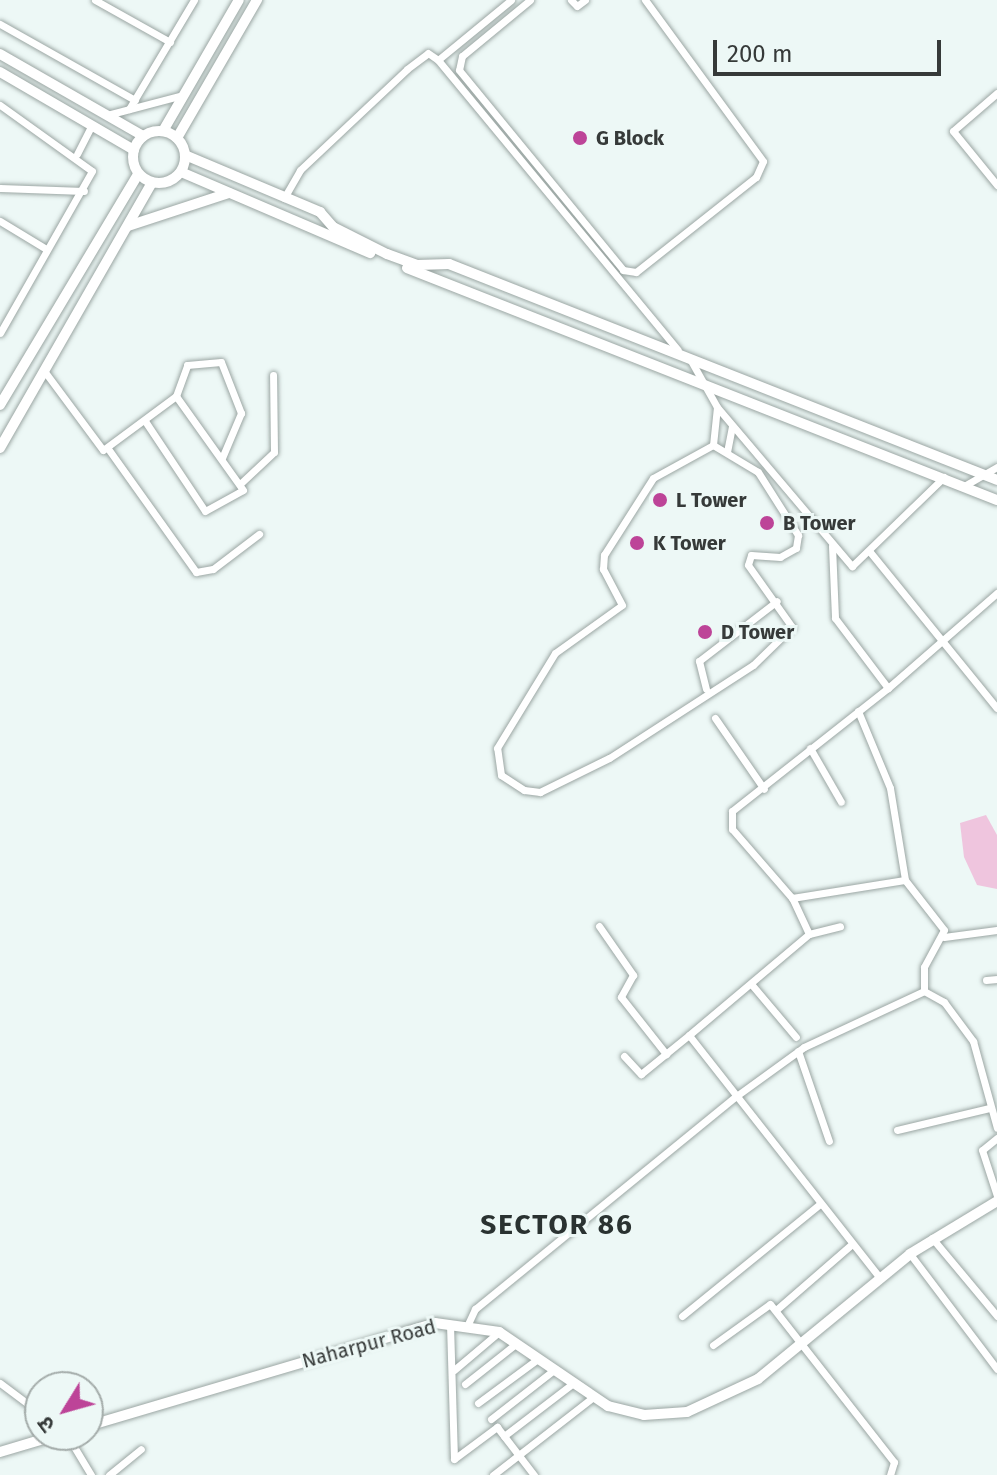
<!DOCTYPE html>
<meta charset="utf-8">
<style>
body{margin:0}
#map{position:relative;width:997px;height:1475px;overflow:hidden;background:#edf8f6;font-family:"Fira Sans","Noto Sans Devanagari",sans-serif}
div>[style]{position:absolute}
[style*='--x']{left:calc(var(--x)*1px);top:calc(var(--y)*1px);width:calc(var(--w)*1px);rotate:calc(var(--a)*1deg)}
.green>*{inset:0;background:#efc5de}
.roads{filter:drop-shadow(0 0 2px #9ba6a3) drop-shadow(0 0 2px #9ba6a3)}
.street>*{height:7px;margin:-3.5px;padding:0 3.5px;transform-origin:3.5px;border-radius:3.5px;background:#fff}
.secondary>*{height:10px;margin:-5px;padding:0 5px;transform-origin:5px;border-radius:5px;background:#fff}
.secondary>.ring{margin:-5px;padding:0;box-sizing:content-box;background:none;border:10px solid #fff;border-radius:50%}
.dots>*{width:22px;height:22px;translate:-50% -50%;box-sizing:border-box;border:4px solid #edf8f6;border-radius:50%}
span{translate:-50% -50%;white-space:nowrap;text-align:center;line-height:1.15;-webkit-text-stroke:6px #edf8f6;paint-order:stroke}
.poi-label{font-size:20px;color:#363a39;font-weight:700}
.left{translate:0 -50%;text-align:left}
.street-label{font-size:20px;color:#363a39}
.district-label{font-size:28px;color:#2a3231;font-weight:700;letter-spacing:2px}
.north{position:absolute;left:24px;top:1371px;width:80px;height:80px;box-sizing:border-box;background:#edf8f6;border:2px solid #a4acaa;border-radius:50%;rotate:233deg;font-size:22px;font-weight:700;line-height:32px;text-align:center;color:#363a39}
.north::after{content:'';display:block;margin:auto;width:28px;height:36px;background:#bd4498;clip-path:polygon(50% 0,100% 100%,50% 72%,0 100%)}
.scale{position:absolute;left:713px;top:40px;width:228px;height:36px;box-sizing:border-box;border:4px solid #363a39;border-top:0;padding-left:10px;font-size:24px;line-height:28px;white-space:nowrap;color:#363a39;-webkit-text-stroke:6px #edf8f6;paint-order:stroke}
</style>
<div id="map">
<div class="green">
<i style="clip-path:polygon(986px 815px,997px 835px,997px 889px,977px 885px,964px 857px,960px 823px)"></i>
</div>
<div class="roads">
<div class="street">
<i style="--x:95;--y:0;--w:86;--a:29.2"></i>
<i style="--x:511;--y:0;--w:94;--a:140.6"></i>
<i style="--x:438;--y:60;--w:376;--a:50.4"></i>
<i style="--x:530;--y:0;--w:88;--a:140.5"></i>
<i style="--x:462;--y:56;--w:14;--a:102"></i>
<i style="--x:459;--y:70;--w:259;--a:50.6"></i>
<i style="--x:623;--y:270;--w:13;--a:9"></i>
<i style="--x:636;--y:272;--w:153;--a:-38.4"></i>
<i style="--x:756;--y:177;--w:17;--a:-66"></i>
<i style="--x:763;--y:161;--w:200;--a:-126.2"></i>
<i style="--x:571;--y:0;--w:8;--a:45"></i>
<i style="--x:577;--y:6;--w:10;--a:-37"></i>
<i style="--x:0;--y:24;--w:155;--a:29.4"></i>
<i style="--x:997;--y:93;--w:58;--a:139.2"></i>
<i style="--x:953;--y:131;--w:70;--a:50.8"></i>
<i style="--x:0;--y:105;--w:113;--a:35.7"></i>
<i style="--x:92;--y:171;--w:186;--a:119.6"></i>
<i style="--x:129;--y:109;--w:127;--a:-59.2"></i>
<i style="--x:107;--y:115;--w:79;--a:-14.7"></i>
<i style="--x:77;--y:154;--w:33;--a:-63"></i>
<i style="--x:0;--y:188;--w:84;--a:2"></i>
<i style="--x:284;--y:198;--w:32;--a:-60"></i>
<i style="--x:300;--y:170;--w:147;--a:-43.3"></i>
<i style="--x:407;--y:69;--w:26;--a:-37"></i>
<i style="--x:428;--y:53;--w:12;--a:35"></i>
<i style="--x:0;--y:221;--w:54;--a:31.3"></i>
<i style="--x:690;--y:359;--w:55;--a:60.6"></i>
<i style="--x:717;--y:407;--w:209;--a:49.7"></i>
<i style="--x:852;--y:566;--w:128;--a:-44.1"></i>
<i style="--x:45;--y:372;--w:97;--a:53.4"></i>
<i style="--x:103;--y:450;--w:91;--a:-36.5"></i>
<i style="--x:176;--y:396;--w:33;--a:-70"></i>
<i style="--x:187;--y:365;--w:34;--a:-5"></i>
<i style="--x:221;--y:362;--w:55;--a:68.6"></i>
<i style="--x:241;--y:413;--w:49;--a:112.9"></i>
<i style="--x:145;--y:421;--w:108;--a:56.3"></i>
<i style="--x:205;--y:511;--w:43;--a:-28.9"></i>
<i style="--x:243;--y:490;--w:115;--a:-125.5"></i>
<i style="--x:713;--y:445;--w:52;--a:31"></i>
<i style="--x:758;--y:472;--w:75;--a:57.6"></i>
<i style="--x:798;--y:535;--w:13;--a:99"></i>
<i style="--x:796;--y:548;--w:18;--a:151"></i>
<i style="--x:780;--y:557;--w:29;--a:-176"></i>
<i style="--x:751;--y:555;--w:10;--a:107"></i>
<i style="--x:748;--y:565;--w:76;--a:54.6"></i>
<i style="--x:792;--y:627;--w:54;--a:135.7"></i>
<i style="--x:753;--y:665;--w:171;--a:147.1"></i>
<i style="--x:609;--y:758;--w:77;--a:153.8"></i>
<i style="--x:540;--y:792;--w:16;--a:-173"></i>
<i style="--x:524;--y:790;--w:27;--a:-147"></i>
<i style="--x:501;--y:775;--w:27;--a:-98"></i>
<i style="--x:497;--y:748;--w:111;--a:-58.6"></i>
<i style="--x:555;--y:653;--w:82;--a:-35.6"></i>
<i style="--x:622;--y:605;--w:41;--a:-117.8"></i>
<i style="--x:603;--y:569;--w:14;--a:-86"></i>
<i style="--x:604;--y:555;--w:91;--a:-57.5"></i>
<i style="--x:653;--y:478;--w:68;--a:-28.8"></i>
<i style="--x:713;--y:445;--w:37;--a:-84"></i>
<i style="--x:109;--y:450;--w:150;--a:54.5"></i>
<i style="--x:196;--y:572;--w:17;--a:-10"></i>
<i style="--x:213;--y:569;--w:58;--a:-37.3"></i>
<i style="--x:727;--y:452;--w:26;--a:-79"></i>
<i style="--x:241;--y:483;--w:45;--a:-43.2"></i>
<i style="--x:274;--y:452;--w:77;--a:-90.7"></i>
<i style="--x:964;--y:486;--w:38;--a:-30"></i>
<i style="--x:832;--y:546;--w:72;--a:87.6"></i>
<i style="--x:835;--y:618;--w:88;--a:52.9"></i>
<i style="--x:888;--y:688;--w:145;--a:-41.1"></i>
<i style="--x:870;--y:552;--w:201;--a:50.9"></i>
<i style="--x:706;--y:689;--w:29;--a:-104"></i>
<i style="--x:699;--y:661;--w:98;--a:-37.6"></i>
<i style="--x:858;--y:711;--w:83;--a:67.4"></i>
<i style="--x:890;--y:788;--w:93;--a:80.7"></i>
<i style="--x:905;--y:880;--w:63;--a:52"></i>
<i style="--x:944;--y:930;--w:42;--a:118.4"></i>
<i style="--x:924;--y:967;--w:24;--a:90"></i>
<i style="--x:715;--y:718;--w:86;--a:55.4"></i>
<i style="--x:810;--y:748;--w:62;--a:60.1"></i>
<i style="--x:792;--y:898;--w:114;--a:-9.1"></i>
<i style="--x:599;--y:926;--w:60;--a:55.2"></i>
<i style="--x:633;--y:975;--w:25;--a:119"></i>
<i style="--x:621;--y:997;--w:73;--a:51.7"></i>
<i style="--x:809;--y:934;--w:32;--a:-14"></i>
<i style="--x:944;--y:937;--w:53;--a:-7.5"></i>
<i style="--x:986;--y:980;--w:11;--a:-5"></i>
<i style="--x:752;--y:985;--w:68;--a:49.8"></i>
<i style="--x:798;--y:1051;--w:95;--a:71"></i>
<i style="--x:624;--y:1056;--w:25;--a:47"></i>
<i style="--x:641;--y:1074;--w:62;--a:-39.1"></i>
<i style="--x:897;--y:1130;--w:95;--a:-13.4"></i>
<i style="--x:997;--y:1138;--w:19;--a:141"></i>
<i style="--x:982;--y:1150;--w:48;--a:71.9"></i>
<i style="--x:932;--y:1238;--w:102;--a:50.2"></i>
<i style="--x:910;--y:1254;--w:144;--a:52.9"></i>
<i style="--x:880;--y:1278;--w:309;--a:-128.2"></i>
<i style="--x:689;--y:1035;--w:157;--a:-40.1"></i>
<i style="--x:809;--y:934;--w:40;--a:-115"></i>
<i style="--x:792;--y:898;--w:91;--a:-131"></i>
<i style="--x:732;--y:829;--w:18;--a:-90"></i>
<i style="--x:732;--y:811;--w:199;--a:-38.3"></i>
<i style="--x:776;--y:1310;--w:101;--a:-41"></i>
<i style="--x:682;--y:1316;--w:178;--a:-39.1"></i>
<i style="--x:450;--y:1324;--w:135;--a:88.3"></i>
<i style="--x:468;--y:1324;--w:17;--a:-65"></i>
<i style="--x:475;--y:1309;--w:335;--a:-39.2"></i>
<i style="--x:735;--y:1097;--w:85;--a:-35.9"></i>
<i style="--x:804;--y:1047;--w:132;--a:-25"></i>
<i style="--x:924;--y:991;--w:23;--a:29"></i>
<i style="--x:944;--y:1002;--w:49;--a:53.4"></i>
<i style="--x:973;--y:1041;--w:90;--a:74.6"></i>
<i style="--x:713;--y:1345;--w:70;--a:-35.7"></i>
<i style="--x:770;--y:1304;--w:201;--a:51.9"></i>
<i style="--x:894;--y:1462;--w:14;--a:107"></i>
<i style="--x:454;--y:1370;--w:59;--a:-40.2"></i>
<i style="--x:0;--y:1383;--w:50;--a:36.9"></i>
<i style="--x:465;--y:1384;--w:66;--a:-38.3"></i>
<i style="--x:478;--y:1403;--w:76;--a:-36.4"></i>
<i style="--x:491;--y:1419;--w:80;--a:-37.9"></i>
<i style="--x:67;--y:1435;--w:47;--a:59"></i>
<i style="--x:504;--y:1436;--w:86;--a:-37.4"></i>
<i style="--x:454;--y:1459;--w:54;--a:-36.7"></i>
<i style="--x:497;--y:1427;--w:61;--a:52.4"></i>
<i style="--x:109;--y:1475;--w:41;--a:-39.1"></i>
<i style="--x:493;--y:1475;--w:125;--a:-37.9"></i>
</div>
<div class="secondary">
<i style="--x:0;--y:54;--w:165;--a:29.8"></i>
<i style="--x:0;--y:72;--w:155;--a:30.2"></i>
<i class="ring" style="left:133px;top:131px;width:42px;height:42px"></i>
<i style="--x:163;--y:131;--w:151;--a:-59.9"></i>
<i style="--x:177;--y:138;--w:160;--a:-59.9"></i>
<i style="--x:185;--y:155;--w:147;--a:22.9"></i>
<i style="--x:320;--y:212;--w:20;--a:49"></i>
<i style="--x:333;--y:227;--w:60;--a:26.6"></i>
<i style="--x:387;--y:254;--w:32;--a:20"></i>
<i style="--x:417;--y:265;--w:32;--a:-2"></i>
<i style="--x:449;--y:264;--w:589;--a:21.51"></i>
<i style="--x:181;--y:172;--w:206;--a:23.2"></i>
<i style="--x:128;--y:226;--w:106;--a:-18.1"></i>
<i style="--x:407;--y:268;--w:634;--a:21.47"></i>
<i style="--x:0;--y:405;--w:269;--a:-59.1"></i>
<i style="--x:0;--y:448;--w:305;--a:-60.2"></i>
<i style="--x:88;--y:1426;--w:362;--a:-16.5"></i>
<i style="--x:435;--y:1323;--w:65;--a:8"></i>
<i style="--x:499;--y:1332;--w:132;--a:34.2"></i>
<i style="--x:608;--y:1406;--w:37;--a:14"></i>
<i style="--x:644;--y:1415;--w:43;--a:-4"></i>
<i style="--x:687;--y:1412;--w:78;--a:-24.9"></i>
<i style="--x:758;--y:1379;--w:197;--a:-39.4"></i>
<i style="--x:910;--y:1254;--w:102;--a:-31.3"></i>
<i style="--x:0;--y:1452;--w:59;--a:-16.6"></i>
</div>
</div>
<div class="dots">
<i style="left:580px;top:138px;background:#bd4498"></i>
<i style="left:660px;top:500px;background:#bd4498"></i>
<i style="left:767px;top:523px;background:#bd4498"></i>
<i style="left:637px;top:543px;background:#bd4498"></i>
<i style="left:705px;top:632px;background:#bd4498"></i>
</div>
<div class="poi-label">
<span class="left" style="left:596px;top:138px">G Block</span>
<span class="left" style="left:676px;top:500px">L Tower</span>
<span class="left" style="left:783px;top:523px">B Tower</span>
<span class="left" style="left:653px;top:543px">K Tower</span>
<span class="left" style="left:721px;top:632px">D Tower</span>
</div>
<div class="street-label">
<span style="left:369px;top:1344px;rotate:-15deg">Naharpur Road</span>
</div>
<div class="district-label">
<span style="left:557px;top:1225px">SECTOR 86</span>
</div>
<div class="north">उ</div>
<div class="scale">200 m</div>
</div>
